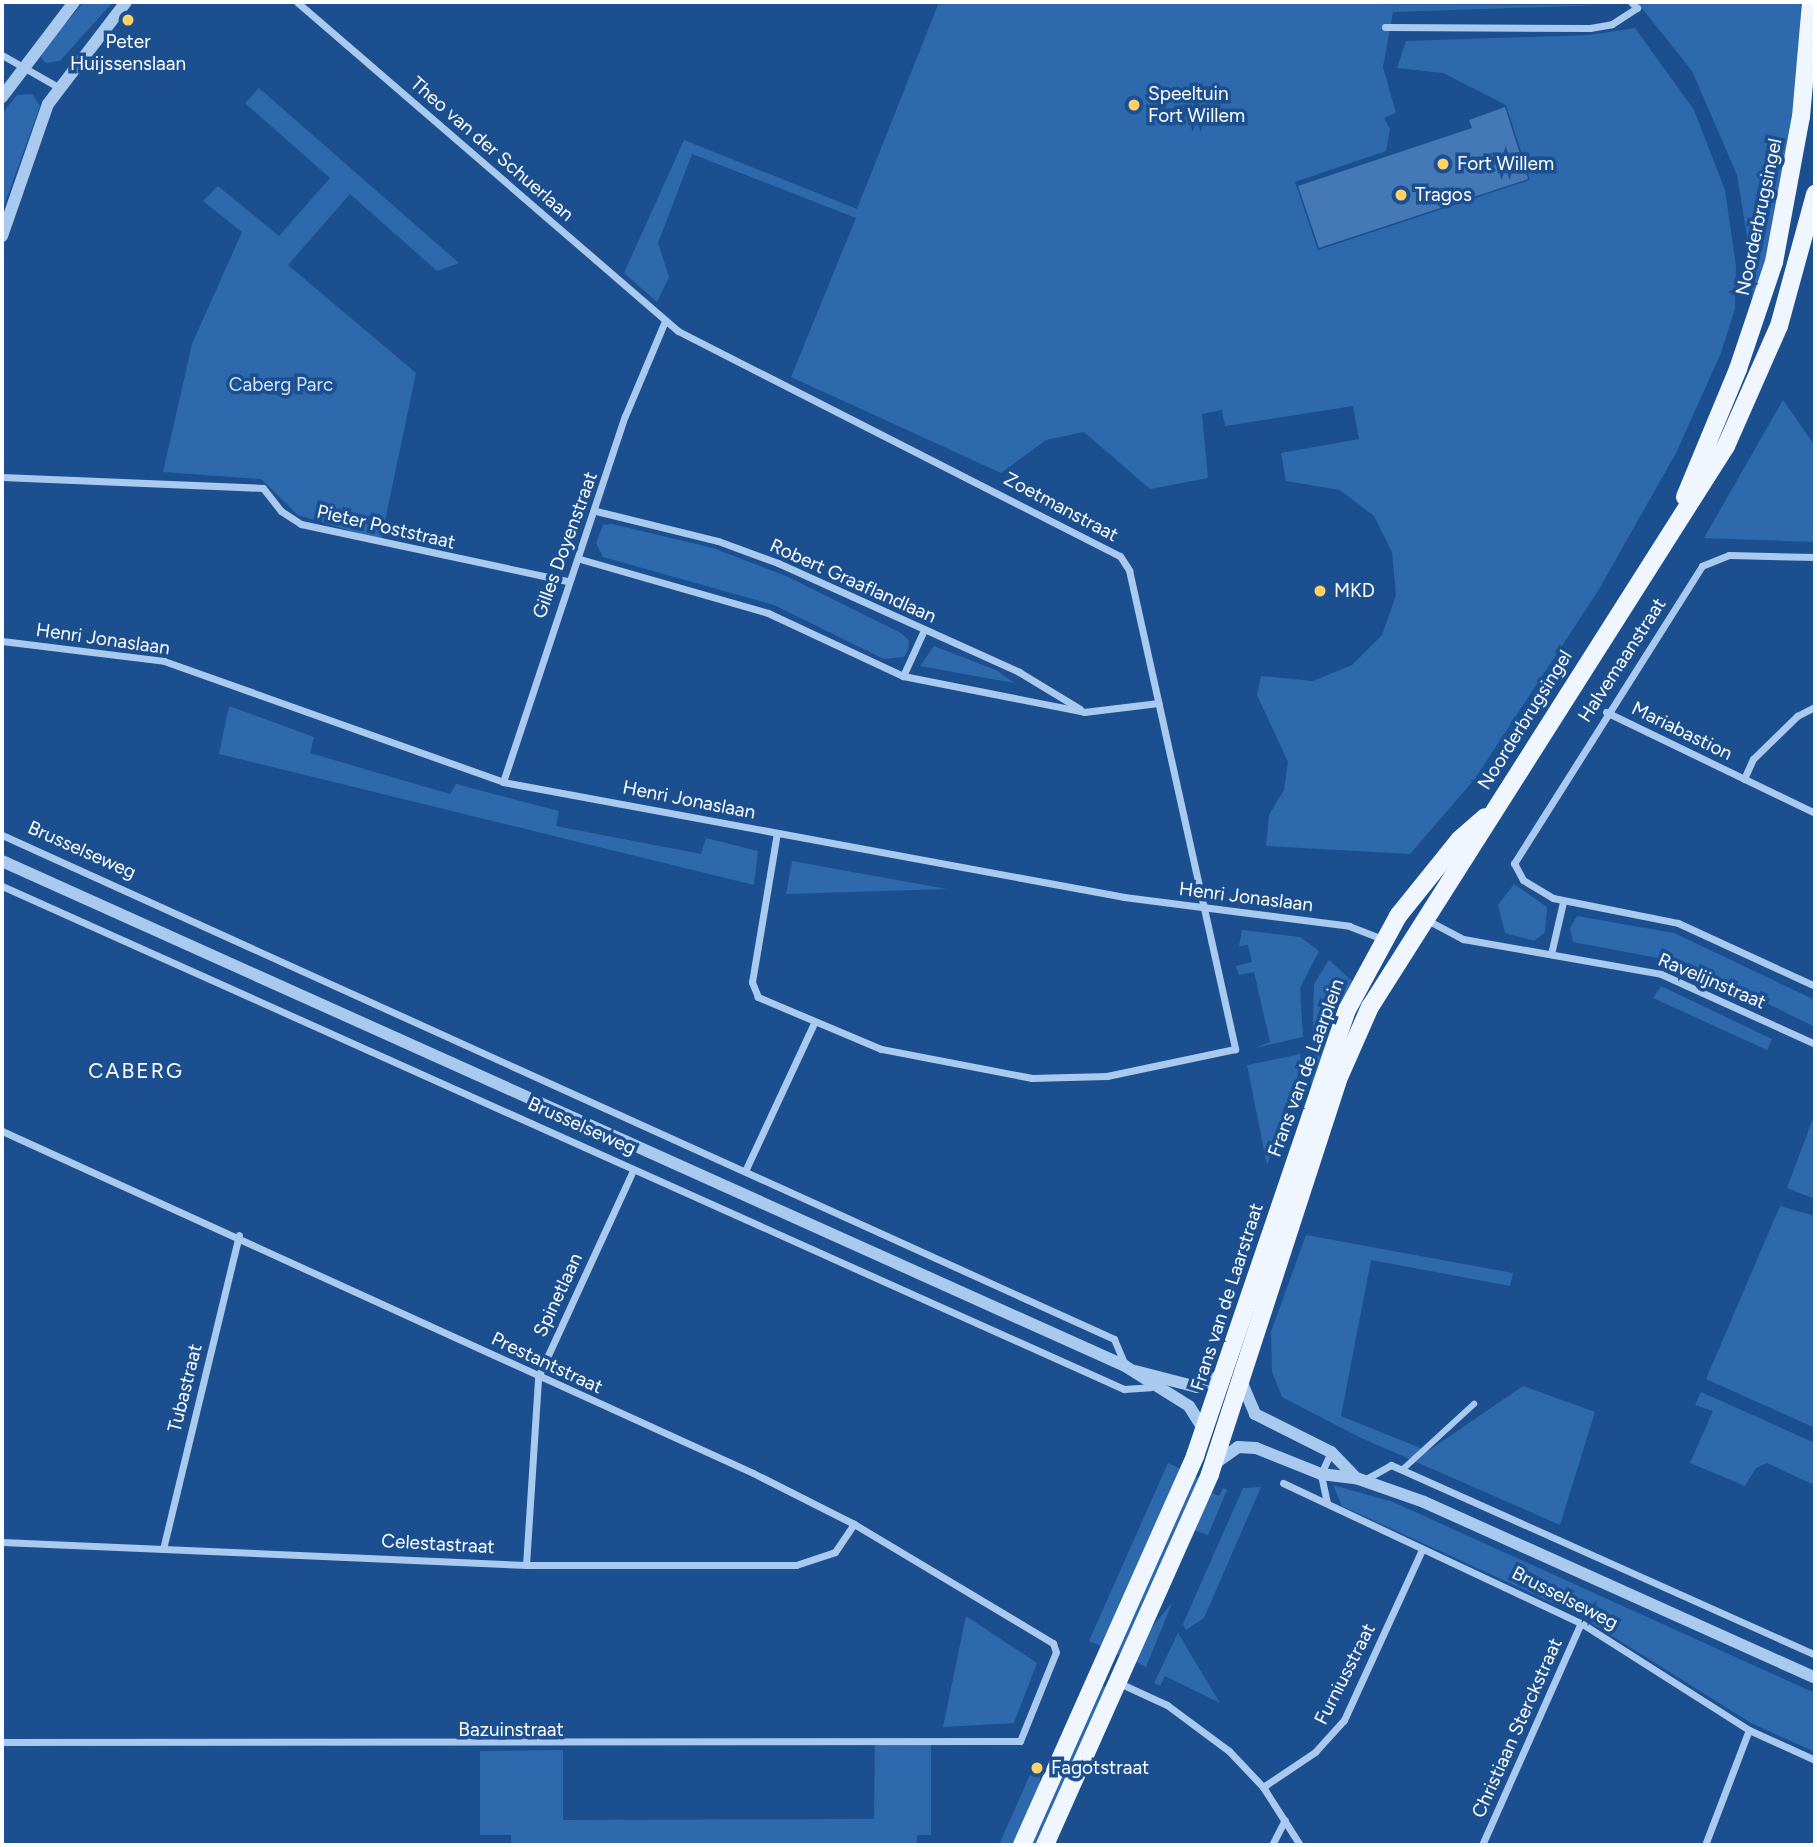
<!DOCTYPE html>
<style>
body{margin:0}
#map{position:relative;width:1817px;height:1847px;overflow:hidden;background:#1b4f8f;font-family:Figtree,sans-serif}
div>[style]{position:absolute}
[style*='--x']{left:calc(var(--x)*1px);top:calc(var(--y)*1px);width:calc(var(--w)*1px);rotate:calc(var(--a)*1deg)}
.green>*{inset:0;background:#2e69ad}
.building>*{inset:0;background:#4478b7}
.pedestrian>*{height:6px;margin:-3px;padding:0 3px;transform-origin:3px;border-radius:3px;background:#a9c9ee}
.minor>*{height:7px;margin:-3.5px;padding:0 3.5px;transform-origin:3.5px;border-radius:3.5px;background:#a9c9ee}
.tertiary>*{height:12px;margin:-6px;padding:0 6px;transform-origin:6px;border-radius:6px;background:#a9c9ee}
.primary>*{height:18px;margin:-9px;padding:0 9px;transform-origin:9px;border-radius:9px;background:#f0f6ff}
.dots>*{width:19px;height:19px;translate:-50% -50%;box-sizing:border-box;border:4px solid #1b4f8f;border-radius:50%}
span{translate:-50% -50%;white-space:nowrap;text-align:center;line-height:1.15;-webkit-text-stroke:7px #1b4f8f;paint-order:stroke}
.poi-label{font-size:19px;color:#fff}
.left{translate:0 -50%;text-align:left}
.street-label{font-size:19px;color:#fff}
.park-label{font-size:19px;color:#cfe3fa}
.neighbourhood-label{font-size:21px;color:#fff;letter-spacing:2px}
.frame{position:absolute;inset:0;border:4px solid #fff;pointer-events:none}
</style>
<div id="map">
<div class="green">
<i style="clip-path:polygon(84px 2px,113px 2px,60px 61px,46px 63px,41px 57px,46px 46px)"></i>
<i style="clip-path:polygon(939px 2px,1604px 5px,1393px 12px,1383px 67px,1396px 113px,1384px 118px,1390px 129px,1386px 151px,1295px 182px,1318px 250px,1530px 180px,1506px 105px,1443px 73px,1397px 68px,1406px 41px,1590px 35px,1635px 28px,1694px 110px,1725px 190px,1736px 266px,1735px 308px,1721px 353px,1676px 453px,1598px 591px,1474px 780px,1410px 854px,1266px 846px,1269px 815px,1284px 790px,1288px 762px,1257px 695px,1261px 676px,1313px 681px,1352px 665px,1382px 635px,1396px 595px,1392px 552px,1374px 516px,1340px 490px,1286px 481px,1281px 453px,1359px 439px,1353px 406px,1225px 426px,1222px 410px,1202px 414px,1208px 478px,1150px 489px,1084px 432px,1046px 440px,1001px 473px,791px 377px,856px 218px,692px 154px,658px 243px,669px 277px,657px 302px,624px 273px,684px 140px,857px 209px)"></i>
<i style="clip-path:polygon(1637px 2px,1801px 2px,1800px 73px,1765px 269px,1751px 307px,1753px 274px,1737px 175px,1692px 71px)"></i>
<i style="clip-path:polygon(259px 88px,459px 263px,437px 271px,350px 194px,288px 265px,416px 373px,381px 540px,298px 515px,261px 479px,163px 472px,192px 344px,242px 232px,203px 201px,218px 186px,279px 236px,330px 178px,245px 103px)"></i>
<i style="clip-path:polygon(32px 94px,40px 106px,2px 211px,2px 114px,17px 95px)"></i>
<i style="clip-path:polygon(1783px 400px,1815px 446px,1815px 542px,1704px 538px)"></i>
<i style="clip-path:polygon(612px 524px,713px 548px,786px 576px,901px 633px,909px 640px,908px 650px,904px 657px,884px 659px,774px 605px,603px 557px,596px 543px,603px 525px)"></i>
<i style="clip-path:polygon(934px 646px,996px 670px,1014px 683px,920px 666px)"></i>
<i style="clip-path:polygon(229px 706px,314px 737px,310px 753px,450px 794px,456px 784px,559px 811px,556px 826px,701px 854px,706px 838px,758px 851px,754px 885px,219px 754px)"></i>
<i style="clip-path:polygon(792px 861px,947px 889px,786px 894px)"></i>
<i style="clip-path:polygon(1514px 884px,1547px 907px,1545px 932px,1534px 941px,1505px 933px,1498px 905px)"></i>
<i style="clip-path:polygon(1577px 916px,1674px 933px,1815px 1000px,1815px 1027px,1685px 963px,1573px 942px,1570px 928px)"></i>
<i style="clip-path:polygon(1242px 930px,1300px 937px,1319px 951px,1300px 988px,1303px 1037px,1255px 1048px,1270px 1042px,1254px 972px,1239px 975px,1236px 966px,1252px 962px,1248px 945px,1239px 946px)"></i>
<i style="clip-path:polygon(1329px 960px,1352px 981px,1311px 1095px,1314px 984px)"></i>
<i style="clip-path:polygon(1661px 986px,1772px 1039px,1767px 1050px,1653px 998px)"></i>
<i style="clip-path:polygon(1301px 1054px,1295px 1090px,1267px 1165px,1247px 1065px)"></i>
<i style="clip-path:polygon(1815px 1113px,1815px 1199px,1787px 1188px)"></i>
<i style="clip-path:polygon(1780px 1206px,1815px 1216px,1815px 1428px,1706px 1379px)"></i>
<i style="clip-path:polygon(1306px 1235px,1513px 1273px,1510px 1286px,1371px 1260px,1341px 1416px,1428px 1451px,1523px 1386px,1595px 1412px,1560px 1525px,1359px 1437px,1282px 1397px,1272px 1372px,1271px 1332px)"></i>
<i style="clip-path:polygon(1701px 1392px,1815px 1443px,1814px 1485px,1767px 1463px,1756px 1468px,1745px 1486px,1690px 1463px,1713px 1411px,1695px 1405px)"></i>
<i style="clip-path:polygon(1168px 1463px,1183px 1470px,1103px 1647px,1089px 1641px)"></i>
<i style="clip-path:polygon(1194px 1476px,1202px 1480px,1121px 1656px,1114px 1653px)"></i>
<i style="clip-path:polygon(1333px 1485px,1393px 1502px,1815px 1693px,1815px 1752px,1751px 1723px,1577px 1614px,1342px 1506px)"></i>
<i style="clip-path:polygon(1261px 1487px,1204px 1618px,1186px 1630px,1183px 1624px,1243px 1488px)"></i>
<i style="clip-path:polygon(1223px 1488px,1227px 1490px,1208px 1535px,1194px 1530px,1210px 1492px,1219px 1496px)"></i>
<i style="clip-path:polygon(1172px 1603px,1146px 1667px,1134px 1661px,1145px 1635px)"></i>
<i style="clip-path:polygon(966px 1616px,1037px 1663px,1014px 1723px,943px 1727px)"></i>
<i style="clip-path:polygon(1178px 1633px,1220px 1703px,1165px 1676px,1160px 1686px,1154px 1683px)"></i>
<i style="clip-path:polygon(1099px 1684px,1107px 1688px,1038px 1845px,1027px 1845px)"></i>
<i style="clip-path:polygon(875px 1740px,931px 1740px,931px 1835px,917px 1835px,917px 1845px,511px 1845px,511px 1835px,480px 1835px,480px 1751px,563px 1750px,563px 1820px,874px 1819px)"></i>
<i style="clip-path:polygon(1032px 1770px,1040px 1773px,1040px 1787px,1014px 1845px,999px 1845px)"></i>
</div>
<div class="building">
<i style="clip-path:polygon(1505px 107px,1528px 179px,1319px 248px,1298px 186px,1472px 128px,1469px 120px)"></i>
</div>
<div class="pedestrian">
<i style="--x:1402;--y:1470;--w:98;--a:-42.5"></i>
</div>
<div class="minor">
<i style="--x:297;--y:2;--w:503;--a:40.81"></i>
<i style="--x:678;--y:331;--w:496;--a:27"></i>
<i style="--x:1120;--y:556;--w:17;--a:57"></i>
<i style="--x:1129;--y:570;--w:491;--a:77.5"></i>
<i style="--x:1235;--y:1049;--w:131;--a:168.1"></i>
<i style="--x:1107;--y:1076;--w:75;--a:178.5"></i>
<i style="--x:1032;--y:1078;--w:154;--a:-169.1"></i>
<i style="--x:881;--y:1049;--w:134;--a:-157.1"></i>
<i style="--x:758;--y:997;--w:16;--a:-112"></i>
<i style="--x:752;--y:982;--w:151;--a:-80.5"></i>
<i style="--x:1385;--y:27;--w:205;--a:0.3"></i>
<i style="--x:1590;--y:28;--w:22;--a:-10"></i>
<i style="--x:1612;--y:24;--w:30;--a:-33"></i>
<i style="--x:1637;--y:8;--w:8;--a:-135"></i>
<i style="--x:2;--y:55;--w:64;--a:29.7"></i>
<i style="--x:2;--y:477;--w:261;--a:2.4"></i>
<i style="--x:263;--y:488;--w:29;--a:52"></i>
<i style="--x:281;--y:511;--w:24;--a:33"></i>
<i style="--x:301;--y:524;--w:272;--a:12.1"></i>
<i style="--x:596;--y:511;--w:126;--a:13.8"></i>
<i style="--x:718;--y:541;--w:64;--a:20.1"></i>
<i style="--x:778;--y:563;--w:265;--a:24.3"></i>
<i style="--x:1019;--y:672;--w:71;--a:31.2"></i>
<i style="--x:1815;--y:557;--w:86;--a:-178.7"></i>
<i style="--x:1729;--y:555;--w:29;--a:158"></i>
<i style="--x:1702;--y:566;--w:352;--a:122.3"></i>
<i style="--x:1514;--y:863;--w:19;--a:62"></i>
<i style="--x:1523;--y:880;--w:35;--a:31"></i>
<i style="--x:1553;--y:898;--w:127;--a:11.3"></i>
<i style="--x:1678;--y:923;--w:151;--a:24.7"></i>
<i style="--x:580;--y:559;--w:196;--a:16"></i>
<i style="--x:768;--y:613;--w:149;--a:25"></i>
<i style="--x:903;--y:676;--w:185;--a:11.2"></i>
<i style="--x:1084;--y:712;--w:75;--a:-6.9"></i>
<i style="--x:2;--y:641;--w:163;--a:7"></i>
<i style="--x:164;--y:661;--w:360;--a:19.6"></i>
<i style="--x:503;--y:782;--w:632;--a:10.49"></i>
<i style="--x:1124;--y:897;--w:227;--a:7.3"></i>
<i style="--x:1349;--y:926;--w:36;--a:21"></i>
<i style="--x:903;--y:676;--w:51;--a:-65.5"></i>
<i style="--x:1606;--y:712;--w:232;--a:25.8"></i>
<i style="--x:1744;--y:779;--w:22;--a:-66"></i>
<i style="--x:1753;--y:759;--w:62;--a:-44.3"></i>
<i style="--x:1797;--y:716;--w:20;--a:-27"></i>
<i style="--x:503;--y:782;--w:386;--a:-71.6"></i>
<i style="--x:625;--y:416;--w:103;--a:-67.2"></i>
<i style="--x:2;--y:835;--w:1221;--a:24.38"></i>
<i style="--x:1114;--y:1339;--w:28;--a:67"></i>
<i style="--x:2;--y:886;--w:1230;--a:24.15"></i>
<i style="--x:1124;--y:1389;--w:26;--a:-4"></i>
<i style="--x:1427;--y:920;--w:41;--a:27.8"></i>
<i style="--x:1463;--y:939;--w:201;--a:10"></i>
<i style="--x:1661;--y:974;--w:169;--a:24.4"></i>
<i style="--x:1551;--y:954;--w:53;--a:-77"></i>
<i style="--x:2;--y:1131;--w:825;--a:24.48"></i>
<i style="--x:753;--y:1473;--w:113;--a:26.8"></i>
<i style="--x:854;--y:1524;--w:232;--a:30.9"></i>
<i style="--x:1053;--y:1643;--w:9;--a:72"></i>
<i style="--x:1056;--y:1652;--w:96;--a:112"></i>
<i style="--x:1020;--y:1741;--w:1018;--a:179.94"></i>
<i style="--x:746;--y:1169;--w:161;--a:-65"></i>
<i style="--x:1364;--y:1480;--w:31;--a:-29"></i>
<i style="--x:1391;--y:1465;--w:465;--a:24.1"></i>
<i style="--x:1283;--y:1483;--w:329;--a:25.2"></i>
<i style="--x:1581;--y:1623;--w:199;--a:32.5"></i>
<i style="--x:1749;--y:1730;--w:72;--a:24.4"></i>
<i style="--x:1327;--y:1503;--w:30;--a:-102"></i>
<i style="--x:1321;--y:1474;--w:24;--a:-66"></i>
<i style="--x:2;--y:1542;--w:525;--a:2.51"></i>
<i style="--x:526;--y:1565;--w:270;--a:0"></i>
<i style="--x:796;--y:1565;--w:41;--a:-18.4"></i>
<i style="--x:835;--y:1552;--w:34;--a:-56"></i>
<i style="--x:163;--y:1549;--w:323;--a:-76.4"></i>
<i style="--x:526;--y:1565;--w:188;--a:-86.3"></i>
<i style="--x:538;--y:1377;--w:228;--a:-65.3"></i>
<i style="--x:1117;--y:1682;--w:55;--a:24.7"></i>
<i style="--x:1167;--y:1705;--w:77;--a:36.6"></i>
<i style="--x:1229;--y:1751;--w:50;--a:46.6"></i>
<i style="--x:1263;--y:1787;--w:69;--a:57.5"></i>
<i style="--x:1263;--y:1787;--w:63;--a:-33.9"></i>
<i style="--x:1315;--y:1752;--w:43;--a:-47.8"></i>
<i style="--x:1344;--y:1720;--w:187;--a:-65.4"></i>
<i style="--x:1272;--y:1845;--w:28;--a:-63"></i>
<i style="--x:1482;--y:1845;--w:243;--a:-66"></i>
<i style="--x:1705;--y:1845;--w:123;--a:-69.1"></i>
</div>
<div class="tertiary">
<i style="--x:2;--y:97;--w:119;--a:-52.8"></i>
<i style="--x:2;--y:236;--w:140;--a:-70.8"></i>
<i style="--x:48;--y:104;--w:128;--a:-52.6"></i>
<i style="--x:2;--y:861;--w:1231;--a:24.21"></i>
<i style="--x:1125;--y:1366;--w:75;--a:32"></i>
<i style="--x:1189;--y:1406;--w:28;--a:58"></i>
<i style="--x:1135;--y:1371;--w:64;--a:14.5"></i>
<i style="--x:1197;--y:1387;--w:28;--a:-26"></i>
<i style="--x:1242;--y:1383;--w:34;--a:67"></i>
<i style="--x:1255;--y:1414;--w:85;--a:26.6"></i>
<i style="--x:1331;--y:1452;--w:36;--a:46"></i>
<i style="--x:1214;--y:1464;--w:29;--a:-35"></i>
<i style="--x:1238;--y:1447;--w:18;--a:3"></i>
<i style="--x:1256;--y:1448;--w:70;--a:21.8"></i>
<i style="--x:1321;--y:1474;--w:35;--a:7"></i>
<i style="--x:1356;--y:1478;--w:72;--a:19.4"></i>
<i style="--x:1424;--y:1502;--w:429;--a:24.2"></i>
</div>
<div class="primary">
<i style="--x:1685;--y:497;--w:139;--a:-67.5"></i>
<i style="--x:1738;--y:369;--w:113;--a:-71.4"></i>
<i style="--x:1774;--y:262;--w:147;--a:-79.5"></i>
<i style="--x:1801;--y:117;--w:115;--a:-85"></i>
<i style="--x:1022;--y:1845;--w:426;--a:-66"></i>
<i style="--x:1195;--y:1456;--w:471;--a:-71.2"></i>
<i style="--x:1347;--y:1010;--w:107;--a:-61.5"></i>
<i style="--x:1398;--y:916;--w:99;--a:-51.2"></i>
<i style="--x:1460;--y:839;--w:33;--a:-41"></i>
<i style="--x:1045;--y:1845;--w:406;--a:-66"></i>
<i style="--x:1210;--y:1474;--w:412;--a:-72"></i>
<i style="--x:1337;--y:1082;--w:82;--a:-66.3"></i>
<i style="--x:1370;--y:1007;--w:664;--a:-57.6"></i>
<i style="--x:1726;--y:446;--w:131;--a:-66.2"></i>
<i style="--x:1779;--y:326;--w:137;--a:-74.7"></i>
</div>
<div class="dots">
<i style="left:128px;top:20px;background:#ffd166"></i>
<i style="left:1134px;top:105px;background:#ffd166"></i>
<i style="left:1443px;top:164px;background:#ffd166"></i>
<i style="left:1401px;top:195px;background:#ffd166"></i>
<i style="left:1320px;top:591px;background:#ffd166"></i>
<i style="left:1037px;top:1768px;background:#ffd166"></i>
</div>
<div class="poi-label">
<span style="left:128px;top:53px">Peter<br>Huijssenslaan</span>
<span class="left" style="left:1148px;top:105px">Speeltuin<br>Fort Willem</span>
<span class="left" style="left:1457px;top:164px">Fort Willem</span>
<span class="left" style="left:1415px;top:195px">Tragos</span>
<span class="left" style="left:1334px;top:591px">MKD</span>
<span class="left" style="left:1051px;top:1768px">Fagotstraat</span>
</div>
<div class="street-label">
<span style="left:492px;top:149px;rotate:41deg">Theo van der Schuerlaan</span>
<span style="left:1759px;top:217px;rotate:-78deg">Noorderbrugsingel</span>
<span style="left:1061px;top:507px;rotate:28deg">Zoetmanstraat</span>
<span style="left:386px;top:527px;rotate:13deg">Pieter Poststraat</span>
<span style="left:565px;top:545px;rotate:-70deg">Gilles Doyenstraat</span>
<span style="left:853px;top:581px;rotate:24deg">Robert Graaflandlaan</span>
<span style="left:103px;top:639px;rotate:8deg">Henri Jonaslaan</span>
<span style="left:1622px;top:660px;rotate:-57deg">Halvemaanstraat</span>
<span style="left:1525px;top:720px;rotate:-58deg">Noorderbrugsingel</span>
<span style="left:1682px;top:731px;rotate:26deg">Mariabastion</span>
<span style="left:689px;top:800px;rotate:11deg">Henri Jonaslaan</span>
<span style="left:82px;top:850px;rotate:24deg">Brusselseweg</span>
<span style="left:1246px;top:897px;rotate:7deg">Henri Jonaslaan</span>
<span style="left:1712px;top:981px;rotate:23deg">Ravelijnstraat</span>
<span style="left:1306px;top:1068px;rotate:-70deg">Frans van de Laarplein</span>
<span style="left:582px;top:1126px;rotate:24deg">Brusselseweg</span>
<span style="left:558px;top:1295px;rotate:-65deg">Spinetlaan</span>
<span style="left:1227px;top:1297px;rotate:-72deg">Frans van de Laarstraat</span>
<span style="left:547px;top:1363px;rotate:25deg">Prestantstraat</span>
<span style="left:185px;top:1388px;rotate:-76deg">Tubastraat</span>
<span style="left:438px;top:1544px;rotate:3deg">Celestastraat</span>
<span style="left:1565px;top:1598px;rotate:27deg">Brusselseweg</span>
<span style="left:1345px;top:1674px;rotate:-63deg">Furniusstraat</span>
<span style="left:1517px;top:1728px;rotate:-66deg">Christiaan Sterckstraat</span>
<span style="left:511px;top:1730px">Bazuinstraat</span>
</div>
<div class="park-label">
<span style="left:281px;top:385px">Caberg Parc</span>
</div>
<div class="neighbourhood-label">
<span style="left:136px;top:1071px">CABERG</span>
</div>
<div class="frame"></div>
</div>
